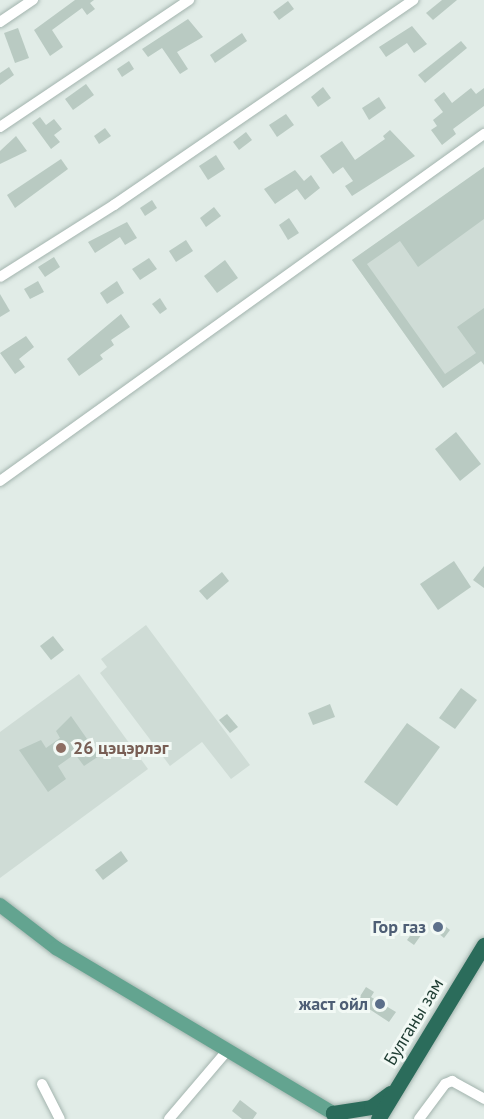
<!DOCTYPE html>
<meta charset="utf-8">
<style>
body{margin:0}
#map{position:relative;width:484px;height:1119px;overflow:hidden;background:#e1ece7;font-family:"PT Sans",sans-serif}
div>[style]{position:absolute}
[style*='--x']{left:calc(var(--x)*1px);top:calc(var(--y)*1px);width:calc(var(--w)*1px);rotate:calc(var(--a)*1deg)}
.built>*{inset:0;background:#cfdcd6}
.building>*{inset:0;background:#b9cac2}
.roads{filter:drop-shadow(0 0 2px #a3b4ae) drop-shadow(0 0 2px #a3b4ae)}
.minor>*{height:10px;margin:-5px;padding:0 5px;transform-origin:5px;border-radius:5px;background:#fff}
.major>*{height:14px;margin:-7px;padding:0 7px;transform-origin:7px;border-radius:7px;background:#63a490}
.highway>*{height:15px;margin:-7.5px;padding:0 7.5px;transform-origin:7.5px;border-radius:7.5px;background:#2b6c5b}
.dots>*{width:16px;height:16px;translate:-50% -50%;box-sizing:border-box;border:3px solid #f2f9f5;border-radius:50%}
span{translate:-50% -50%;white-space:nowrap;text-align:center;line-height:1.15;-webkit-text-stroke:6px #f2f9f5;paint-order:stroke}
.education-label{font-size:18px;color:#785e54;font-weight:700}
.left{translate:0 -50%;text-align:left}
.service-label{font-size:18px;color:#4e5e75;font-weight:700}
.right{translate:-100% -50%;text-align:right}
.street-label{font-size:18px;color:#203e34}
</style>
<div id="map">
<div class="built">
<i style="clip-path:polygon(484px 168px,484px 359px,443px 388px,352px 260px)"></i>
<i style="clip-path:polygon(146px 625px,250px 765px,231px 779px,202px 742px,170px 766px,100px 673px,107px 667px,101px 659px)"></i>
<i style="clip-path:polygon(79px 674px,148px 769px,0 878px,0 732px)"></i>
</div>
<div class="building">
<i style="clip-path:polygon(75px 0,94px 0,90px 3px,95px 9px,87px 15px,82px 8px,52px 30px,63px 47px,50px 56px,34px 30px)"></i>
<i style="clip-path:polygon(442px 0,457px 0,433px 20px,426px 13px)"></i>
<i style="clip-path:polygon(288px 1px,294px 9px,279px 20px,273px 12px)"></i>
<i style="clip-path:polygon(188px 19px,203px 37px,177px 52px,188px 69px,180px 74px,162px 48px,148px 57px,142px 49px)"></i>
<i style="clip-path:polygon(412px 26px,427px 44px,414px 53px,407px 43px,386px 57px,379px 47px)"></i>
<i style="clip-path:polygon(18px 28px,29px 58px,15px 63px,4px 33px)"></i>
<i style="clip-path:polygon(242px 33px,247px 41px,215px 63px,210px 55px)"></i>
<i style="clip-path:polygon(461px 41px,467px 48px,425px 83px,418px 75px)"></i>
<i style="clip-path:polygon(129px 61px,134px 69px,122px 77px,117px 69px)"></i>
<i style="clip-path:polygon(9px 67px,14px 75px,0 85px,0 73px)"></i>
<i style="clip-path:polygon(86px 84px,94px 95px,73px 110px,65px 99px)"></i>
<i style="clip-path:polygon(323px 87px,331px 98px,318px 107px,311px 97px)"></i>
<i style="clip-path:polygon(471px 88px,476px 94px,484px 88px,484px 106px,453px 129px,456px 134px,442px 145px,431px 130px,437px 126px,433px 120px,443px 112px,434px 100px,444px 92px,452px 103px)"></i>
<i style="clip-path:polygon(379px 97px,386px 108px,369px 120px,362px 108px)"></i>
<i style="clip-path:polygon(286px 114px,294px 125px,277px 137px,269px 125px)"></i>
<i style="clip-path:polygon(40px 117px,46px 125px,54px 119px,62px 129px,54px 135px,60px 142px,51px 149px,32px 123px)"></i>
<i style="clip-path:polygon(105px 128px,111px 136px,99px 144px,94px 136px)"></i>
<i style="clip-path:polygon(390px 130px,415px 156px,352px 196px,345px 186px,353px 181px,343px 167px,333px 174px,320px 156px,342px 141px,355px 160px,385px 139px,383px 136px)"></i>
<i style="clip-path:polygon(246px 132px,252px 140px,239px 150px,233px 142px)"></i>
<i style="clip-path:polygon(16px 136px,27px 151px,0 164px,0 151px)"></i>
<i style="clip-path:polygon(216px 155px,225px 169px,208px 180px,199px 166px)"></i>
<i style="clip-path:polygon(61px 159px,68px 169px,15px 208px,7px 195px)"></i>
<i style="clip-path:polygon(484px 167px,484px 219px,418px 267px,400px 241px,367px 264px,445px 374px,476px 353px,457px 327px,484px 308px,484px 365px,481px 361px,443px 388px,352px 260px)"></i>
<i style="clip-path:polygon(295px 170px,304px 181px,311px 175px,320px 188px,305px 200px,297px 189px,275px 204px,264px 189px)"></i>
<i style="clip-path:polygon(152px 200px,157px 208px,145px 216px,140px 208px)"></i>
<i style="clip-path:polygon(214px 207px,221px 216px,206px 227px,200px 218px)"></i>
<i style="clip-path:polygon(289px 218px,299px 233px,288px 240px,279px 225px)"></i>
<i style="clip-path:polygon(127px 222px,137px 238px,125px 245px,120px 237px,95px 253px,88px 242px)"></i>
<i style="clip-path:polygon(186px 240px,193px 251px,176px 262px,169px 251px)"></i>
<i style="clip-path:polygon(54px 257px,60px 267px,45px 277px,38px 267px)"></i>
<i style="clip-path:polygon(149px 258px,157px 269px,140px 280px,132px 269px)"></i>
<i style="clip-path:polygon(225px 260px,238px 278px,217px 293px,204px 276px)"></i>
<i style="clip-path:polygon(38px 281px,44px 292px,30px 299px,24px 289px)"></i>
<i style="clip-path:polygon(117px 281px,124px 293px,107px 304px,100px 293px)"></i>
<i style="clip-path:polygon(0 294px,10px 311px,0 317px)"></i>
<i style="clip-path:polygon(160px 298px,167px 309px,160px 314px,152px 304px)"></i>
<i style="clip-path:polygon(121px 314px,130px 327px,111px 340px,114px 345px,100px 355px,103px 359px,79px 376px,67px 359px)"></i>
<i style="clip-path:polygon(26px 336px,34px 347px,19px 359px,25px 367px,15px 374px,0 353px)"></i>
<i style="clip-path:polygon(456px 432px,481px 464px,460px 481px,435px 449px)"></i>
<i style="clip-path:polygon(454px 561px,471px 587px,438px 610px,420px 584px)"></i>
<i style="clip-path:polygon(484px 566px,484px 588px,473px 580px)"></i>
<i style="clip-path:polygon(222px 572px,229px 581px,207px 600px,199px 591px)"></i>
<i style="clip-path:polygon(53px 636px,64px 650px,51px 660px,40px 646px)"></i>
<i style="clip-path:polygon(461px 688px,477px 700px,455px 729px,439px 718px)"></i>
<i style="clip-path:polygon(330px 704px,335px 717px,313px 725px,308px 713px)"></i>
<i style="clip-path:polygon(227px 714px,238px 727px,230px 733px,219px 720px)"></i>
<i style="clip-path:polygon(71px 716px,99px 756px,84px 766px,75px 754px,58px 766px,66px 779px,48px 792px,19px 750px,41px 740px,46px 748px,60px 738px,56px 731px)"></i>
<i style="clip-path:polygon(407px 723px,440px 747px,397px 806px,364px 782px)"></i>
<i style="clip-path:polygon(121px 851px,128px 861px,103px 880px,95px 870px)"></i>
<i style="clip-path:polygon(439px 921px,450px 930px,444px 938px,432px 928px)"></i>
<i style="clip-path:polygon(417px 926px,424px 931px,414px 945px,407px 940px)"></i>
<i style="clip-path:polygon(366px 987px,374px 992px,371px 997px,396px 1012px,389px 1022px,357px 1001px)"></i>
<i style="clip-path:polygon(240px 1100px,257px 1113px,253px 1119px,242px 1119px,232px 1111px)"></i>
</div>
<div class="roads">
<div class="minor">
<i style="--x:0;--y:22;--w:40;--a:-34"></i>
<i style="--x:0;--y:127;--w:228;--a:-33.9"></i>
<i style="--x:0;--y:277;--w:135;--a:-32.3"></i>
<i style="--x:114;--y:205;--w:363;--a:-34.4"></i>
<i style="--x:0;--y:481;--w:596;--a:-35.64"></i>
<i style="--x:42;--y:1084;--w:39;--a:63"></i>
<i style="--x:169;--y:1119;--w:88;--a:-49.6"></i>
<i style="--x:419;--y:1119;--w:44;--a:-53.4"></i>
<i style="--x:445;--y:1084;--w:8;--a:-23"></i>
<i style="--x:452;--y:1081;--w:37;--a:29"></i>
</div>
<div class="major">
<i style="--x:0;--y:905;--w:71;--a:37.5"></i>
<i style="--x:56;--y:948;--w:332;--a:30.8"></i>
</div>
<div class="highway">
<i style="--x:336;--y:1119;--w:7;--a:-117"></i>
<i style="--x:333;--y:1113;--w:38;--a:-9"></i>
<i style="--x:371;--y:1107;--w:24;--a:-36"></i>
<i style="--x:378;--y:1119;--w:204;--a:-58.7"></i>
</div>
</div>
<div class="dots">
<i style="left:61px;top:748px;background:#8d6e63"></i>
<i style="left:438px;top:927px;background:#5c6f8a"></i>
<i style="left:380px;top:1004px;background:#5c6f8a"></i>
</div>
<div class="education-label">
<span class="left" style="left:73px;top:748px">26 цэцэрлэг</span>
</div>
<div class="service-label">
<span class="right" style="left:426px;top:927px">Гор газ</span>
<span class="right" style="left:368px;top:1004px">жаст ойл</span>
</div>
<div class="street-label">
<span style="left:414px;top:1022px;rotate:-59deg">Булганы зам</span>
</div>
</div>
